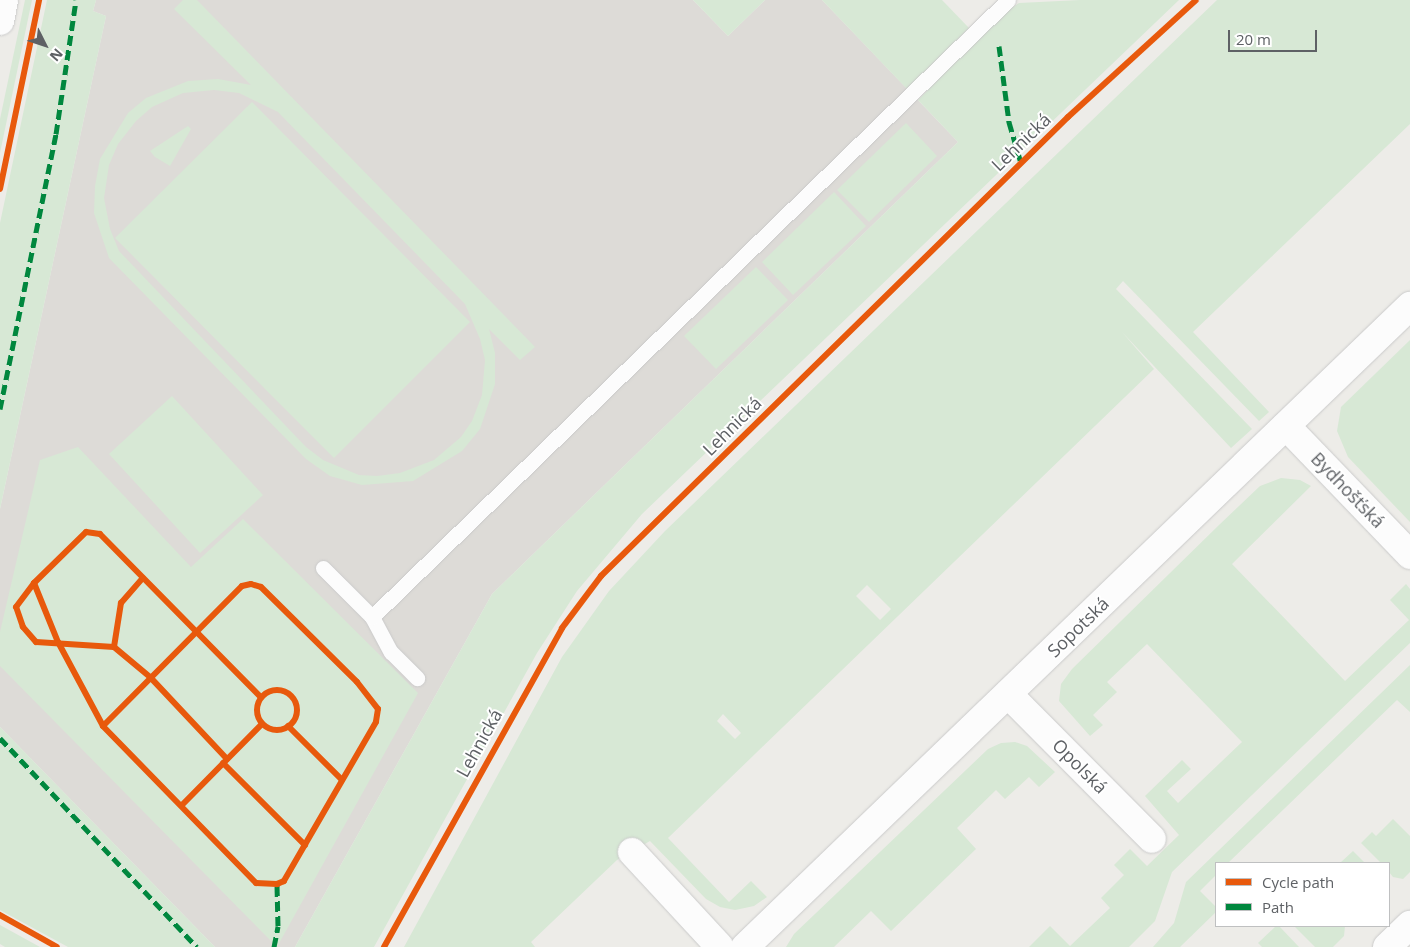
<!DOCTYPE html>
<meta charset="utf-8">
<style>
body{margin:0}
#map{position:relative;width:1410px;height:947px;overflow:hidden;background:#edece8;font-family:"Open Sans",sans-serif}
div>[style]{position:absolute}
[style*='--x']{left:calc(var(--x)*1px);top:calc(var(--y)*1px);width:calc(var(--w)*1px);rotate:calc(var(--a)*1deg)}
.education>*{inset:0;background:#dddbd7}
.green>*{inset:0;background:#d7e8d5}
.roads{filter:drop-shadow(0 0 1px #cacaca) drop-shadow(0 0 1px #cacaca)}
.service>*{height:15px;margin:-7.5px;padding:0 7.5px;transform-origin:7.5px;border-radius:7.5px;background:#fcfcfc}
.minor>*{height:28px;margin:-14px;padding:0 14px;transform-origin:14px;border-radius:14px;background:#fcfcfc}
.secondary>*{height:28px;margin:-14px;padding:0 14px;transform-origin:14px;border-radius:14px;background:#fcfcfc}
.quiet>*{height:5px;margin-top:-2.5px;transform-origin:0;background:repeating-linear-gradient(90deg,#00873e 0 10px,transparent 0 15px)}
.cycleway>*{height:6px;margin:-3px;padding:0 3px;transform-origin:3px;border-radius:3px;background:#e8590c}
.cycleway>.ring{margin:-3px;padding:0;box-sizing:content-box;background:none;border:6px solid #e8590c;border-radius:50%}
span{translate:-50% -50%;white-space:nowrap;text-align:center;line-height:1.15;-webkit-text-stroke:4px #fff;paint-order:stroke}
.street-label{font-size:18px;color:#5e6165}
.legend{position:absolute;left:1215px;top:862px;width:175px;height:65px;box-sizing:border-box;background:#fff;border:1px solid #bfc0c1;margin:0;padding:6px 9px;list-style:none;font-size:15px;color:#5e6165}
.legend li{display:flex;align-items:center;gap:10px;height:25px}
.legend b{width:25px;border:1px solid #bfc0c1}
.north{position:absolute;left:20px;top:20px;width:50px;height:50px;-webkit-text-stroke:4px #fff;paint-order:stroke;rotate:131deg;font-size:14px;font-weight:700;line-height:20px;text-align:center;color:#5e6165}
.north::after{content:'';display:block;margin:auto;width:18px;height:22px;background:#5e6165;clip-path:polygon(50% 0,100% 100%,50% 72%,0 100%)}
.scale{position:absolute;left:1228px;top:30px;width:89px;height:22px;box-sizing:border-box;border:2px solid #5e6165;border-top:0;padding-left:6px;font-size:15px;line-height:18px;white-space:nowrap;color:#5e6165;-webkit-text-stroke:4px #fff;paint-order:stroke}
</style>
<div id="map">
<div class="education">
<i style="clip-path:polygon(96px 0,693px 0,728px 36px,765px 0,822px 0,958px 142px,492px 594px,295px 947px,215px 947px,0 727px,0 509px,106px 16px,93px 11px)"></i>
</div>
<div class="green">
<i style="clip-path:polygon(25px 0,32px 0,0 153px,0 119px)"></i>
<i style="clip-path:polygon(47px 0,96px 0,93px 11px,106px 16px,0 509px,0 223px)"></i>
<i style="clip-path:polygon(evenodd,183px 0,197px 0,535px 347px,520px 360px,489px 329px,495px 353px,495px 384px,480px 429px,462px 451px,413px 481px,362px 485px,330px 476px,306px 459px,109px 258px,94px 213px,95px 186px,100px 159px,128px 113px,146px 98px,188px 81px,218px 79px,251px 85px,174px 9px,183px 0,214px 90px,239px 93px,278px 112px,465px 304px,480px 339px,485px 360px,482px 395px,472px 421px,461px 437px,434px 460px,400px 473px,377px 476px,359px 475px,323px 460px,306px 447px,119px 251px,110px 229px,104px 198px,109px 165px,118px 144px,136px 121px,152px 107px,183px 93px,214px 90px)"></i>
<i style="clip-path:polygon(693px 0,765px 0,728px 36px)"></i>
<i style="clip-path:polygon(822px 0,942px 0,969px 28px,907px 89px)"></i>
<i style="clip-path:polygon(1080px 0,1179px 0,642px 514px,577px 591px,537px 653px,374px 947px,295px 947px,492px 594px,958px 142px,918px 100px,1001px 15px,1019px 3px)"></i>
<i style="clip-path:polygon(evenodd,1217px 0,1410px 0,1410px 124px,1193px 332px,1269px 412px,1259px 421px,1123px 281px,1116px 289px,1252px 429px,1231px 448px,1122px 332px,1154px 369px,668px 838px,729px 902px,751px 881px,767px 897px,754px 906px,735px 910px,720px 907px,706px 899px,650px 841px,617px 860px,531px 942px,535px 947px,404px 947px,562px 657px,609px 591px,665px 531px,1217px 0,867px 585px,891px 609px,880px 620px,856px 596px,867px 585px,1217px 0,723px 714px,741px 733px,735px 739px,717px 721px,723px 714px)"></i>
<i style="clip-path:polygon(252px 102px,470px 322px,334px 458px,115px 238px)"></i>
<i style="clip-path:polygon(906px 123px,937px 156px,869px 222px,837px 190px)"></i>
<i style="clip-path:polygon(188px 126px,191px 129px,170px 166px,155px 157px,150px 151px)"></i>
<i style="clip-path:polygon(834px 192px,866px 226px,793px 295px,762px 262px)"></i>
<i style="clip-path:polygon(756px 267px,788px 300px,716px 369px,684px 336px)"></i>
<i style="clip-path:polygon(1410px 340px,1410px 522px,1348px 457px,1337px 431px,1341px 407px)"></i>
<i style="clip-path:polygon(172px 396px,263px 495px,200px 553px,109px 454px)"></i>
<i style="clip-path:polygon(78px 447px,191px 567px,243px 519px,418px 693px,277px 947px,0 666px,0 632px,40px 460px)"></i>
<i style="clip-path:polygon(1281px 478px,1300px 480px,1311px 486px,1232px 564px,1345px 681px,1409px 620px,1390px 600px,1406px 584px,1410px 589px,1410px 643px,1172px 872px,1155px 921px,1129px 947px,1029px 947px,1050px 926px,1070px 946px,1110px 908px,1101px 898px,1124px 875px,1114px 865px,1130px 849px,1147px 866px,1179px 835px,1145px 796px,1182px 760px,1191px 769px,1167px 791px,1178px 803px,1242px 742px,1147px 644px,1107px 682px,1117px 692px,1093px 715px,1103px 725px,1090px 736px,1059px 701px,1061px 684px,1072px 669px,1219px 525px,1260px 486px)"></i>
<i style="clip-path:polygon(1410px 665px,1410px 712px,1397px 700px,1228px 863px,1216px 863px,1216px 875px,1200px 891px,1216px 907px,1216px 912px,1180px 947px,1153px 947px,1174px 923px,1186px 882px)"></i>
<i style="clip-path:polygon(0 727px,215px 947px,68px 947px,0 910px)"></i>
<i style="clip-path:polygon(1015px 742px,1027px 746px,1055px 772px,1039px 787px,1029px 777px,1005px 799px,996px 790px,957px 828px,976px 849px,891px 931px,871px 911px,834px 947px,786px 947px,794px 934px,988px 749px,1001px 743px)"></i>
<i style="clip-path:polygon(1393px 819px,1410px 836px,1410px 872px,1403px 879px,1393px 877px,1389px 872px,1389px 863px,1381px 863px,1361px 843px,1372px 832px,1376px 836px)"></i>
<i style="clip-path:polygon(1353px 851px,1365px 863px,1340px 863px)"></i>
<i style="clip-path:polygon(0 925px,40px 947px,5px 947px,0 944px)"></i>
<i style="clip-path:polygon(1276px 926px,1279px 926px,1299px 947px,1262px 947px,1258px 943px)"></i>
<i style="clip-path:polygon(1294px 926px,1345px 926px,1344px 936px,1333px 947px,1315px 947px)"></i>
</div>
<div class="roads">
<div class="service">
<i style="--x:323;--y:568;--w:69;--a:45"></i>
<i style="--x:372;--y:617;--w:40;--a:62"></i>
<i style="--x:391;--y:652;--w:37;--a:45"></i>
<i style="--x:372;--y:617;--w:886;--a:-44.13"></i>
</div>
<div class="minor">
<i style="--x:1286;--y:426;--w:179;--a:46.1"></i>
<i style="--x:1008;--y:694;--w:204;--a:45.2"></i>
<i style="--x:632;--y:852;--w:129;--a:47.2"></i>
<i style="--x:745;--y:947;--w:924;--a:-43.95"></i>
<i style="--x:1387;--y:947;--w:32;--a:-44"></i>
</div>
<div class="secondary">
<i style="--x:0;--y:21;--w:21;--a:-79"></i>
</div>
</div>
<div class="quiet">
<i style="--x:999;--y:46;--w:77;--a:82.5"></i>
<i style="--x:1009;--y:122;--w:43;--a:73.7"></i>
<i style="--x:0;--y:409;--w:281;--a:-78.5"></i>
<i style="--x:56;--y:134;--w:135;--a:-81.5"></i>
<i style="--x:0;--y:738;--w:287;--a:46.7"></i>
<i style="--x:274;--y:947;--w:21;--a:-79"></i>
<i style="--x:278;--y:926;--w:42;--a:-91.4"></i>
</div>
<div class="cycleway">
<i style="--x:0;--y:189;--w:193;--a:-78.3"></i>
<i style="--x:34;--y:583;--w:64;--a:67.9"></i>
<i style="--x:58;--y:642;--w:95;--a:61.8"></i>
<i style="--x:251;--y:584;--w:10;--a:17"></i>
<i style="--x:261;--y:587;--w:135;--a:44.7"></i>
<i style="--x:357;--y:682;--w:34;--a:52"></i>
<i style="--x:378;--y:709;--w:13;--a:99"></i>
<i style="--x:376;--y:722;--w:184;--a:120.1"></i>
<i style="--x:284;--y:881;--w:8;--a:157"></i>
<i style="--x:277;--y:884;--w:21;--a:-177"></i>
<i style="--x:256;--y:883;--w:219;--a:-134.3"></i>
<i style="--x:103;--y:726;--w:197;--a:-45.2"></i>
<i style="--x:242;--y:586;--w:9;--a:-13"></i>
<i style="--x:114;--y:647;--w:45;--a:-81"></i>
<i style="--x:121;--y:603;--w:33;--a:-49"></i>
<i class="ring" style="left:257px;top:690px;width:34px;height:34px"></i>
<i style="--x:288;--y:726;--w:76;--a:45"></i>
<i style="--x:227;--y:759;--w:112;--a:-133.2"></i>
<i style="--x:150;--y:677;--w:47;--a:-140.2"></i>
<i style="--x:114;--y:647;--w:78;--a:-176.3"></i>
<i style="--x:36;--y:642;--w:20;--a:-131"></i>
<i style="--x:23;--y:627;--w:21;--a:-109"></i>
<i style="--x:16;--y:607;--w:30;--a:-53"></i>
<i style="--x:34;--y:583;--w:73;--a:-44.4"></i>
<i style="--x:86;--y:532;--w:14;--a:8"></i>
<i style="--x:100;--y:534;--w:229;--a:45.4"></i>
<i style="--x:223;--y:763;--w:116;--a:45"></i>
<i style="--x:182;--y:805;--w:114;--a:-45.4"></i>
<i style="--x:0;--y:915;--w:65;--a:29.3"></i>
<i style="--x:384;--y:947;--w:365;--a:-60.8"></i>
<i style="--x:562;--y:628;--w:65;--a:-53.1"></i>
<i style="--x:601;--y:576;--w:655;--a:-44.51"></i>
<i style="--x:1068;--y:117;--w:173;--a:-42.4"></i>
</div>
<div class="street-label">
<span style="left:1021px;top:142px;rotate:-44deg">Lehnická</span>
<span style="left:732px;top:426px;rotate:-45deg">Lehnická</span>
<span style="left:1348px;top:490px;rotate:46deg">Bydhošťská</span>
<span style="left:1078px;top:627px;rotate:-44deg">Sopotská</span>
<span style="left:479px;top:743px;rotate:-61deg">Lehnická</span>
<span style="left:1080px;top:766px;rotate:45deg">Opolská</span>
</div>
<ul class="legend">
<li><b style="height:6px;background:#e8590c"></b>Cycle path</li>
<li><b style="height:6px;background:#00873e"></b>Path</li>
</ul>
<div class="north">N</div>
<div class="scale">20 m</div>
</div>
